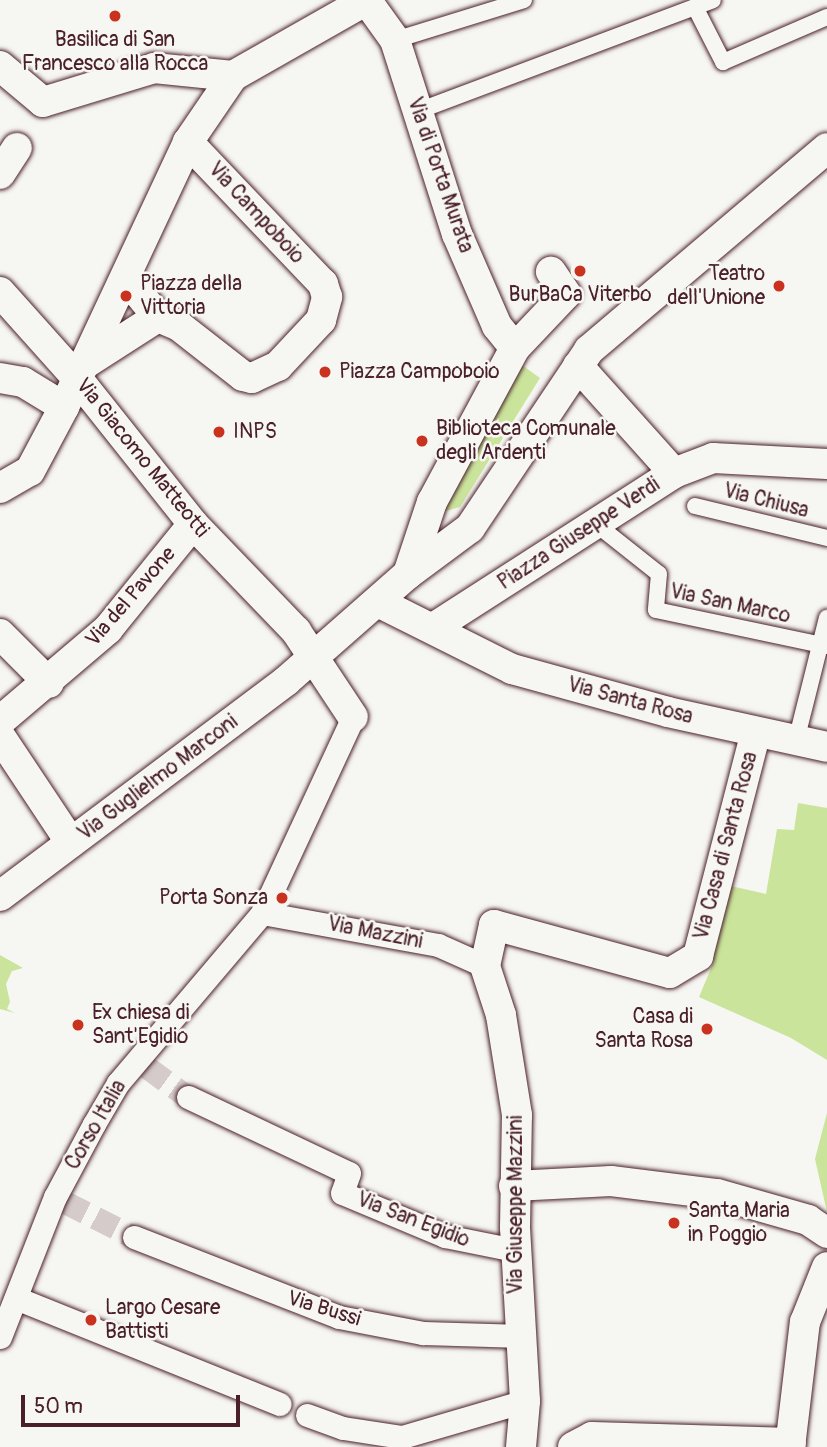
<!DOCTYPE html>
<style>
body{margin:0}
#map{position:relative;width:827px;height:1447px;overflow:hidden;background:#f6f6f2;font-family:Pangolin,sans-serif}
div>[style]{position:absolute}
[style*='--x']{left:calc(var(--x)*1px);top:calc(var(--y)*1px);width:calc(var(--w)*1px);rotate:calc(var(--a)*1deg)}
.green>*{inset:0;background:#cae59b}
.pedestrian-tunnel>*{height:23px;margin-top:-11.5px;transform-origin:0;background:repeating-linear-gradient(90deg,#d4cbca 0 23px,transparent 0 34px)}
.roads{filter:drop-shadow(0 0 2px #4a1f2b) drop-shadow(0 0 2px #4a1f2b)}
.service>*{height:16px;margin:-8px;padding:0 8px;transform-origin:8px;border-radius:8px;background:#f6f6f2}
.pedestrian>*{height:23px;margin:-11.5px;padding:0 11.5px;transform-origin:11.5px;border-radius:11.5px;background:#f6f6f2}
.minor>*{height:30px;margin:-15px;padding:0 15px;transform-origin:15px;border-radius:15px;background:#f6f6f2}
.dots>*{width:19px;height:19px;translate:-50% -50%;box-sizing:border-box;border:4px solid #f6f6f2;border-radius:50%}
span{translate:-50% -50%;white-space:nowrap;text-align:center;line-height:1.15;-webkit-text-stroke:5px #f6f6f2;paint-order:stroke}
.poi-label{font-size:21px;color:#4a1f2b}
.right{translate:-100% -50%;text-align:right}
.left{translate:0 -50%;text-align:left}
.street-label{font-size:21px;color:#4a1f2b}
.scale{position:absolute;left:21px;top:1395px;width:219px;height:32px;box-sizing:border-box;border:4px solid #4a1f2b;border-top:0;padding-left:9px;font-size:21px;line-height:24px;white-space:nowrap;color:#4a1f2b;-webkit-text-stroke:5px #f6f6f2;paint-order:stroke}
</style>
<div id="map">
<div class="green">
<i style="clip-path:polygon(519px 363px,540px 378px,460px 507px,446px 511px,444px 506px)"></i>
<i style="clip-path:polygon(798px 803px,827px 808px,827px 1060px,791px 1038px,699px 997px,714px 961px,701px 959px,722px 884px,766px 894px,777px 829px,794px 830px)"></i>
<i style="clip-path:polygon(0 955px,23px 968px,12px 971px,6px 984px,10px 1002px,7px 1009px,15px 1013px,0 1009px)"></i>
<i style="clip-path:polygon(827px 1113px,827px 1212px,815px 1159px)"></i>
</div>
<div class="pedestrian-tunnel">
<i style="--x:147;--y:1067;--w:51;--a:36.2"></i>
<i style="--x:65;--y:1202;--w:77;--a:26.9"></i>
</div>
<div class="roads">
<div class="service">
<i style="--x:695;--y:7;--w:62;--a:63"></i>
<i style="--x:723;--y:62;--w:113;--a:-23.4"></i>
<i style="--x:395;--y:40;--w:135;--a:-17.2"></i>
<i style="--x:418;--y:111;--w:315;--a:-20.6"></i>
<i style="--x:695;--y:506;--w:136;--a:13.6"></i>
<i style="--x:596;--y:524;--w:80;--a:38.4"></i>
<i style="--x:659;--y:574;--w:36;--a:95"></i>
<i style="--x:656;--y:610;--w:175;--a:11.9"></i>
<i style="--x:796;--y:741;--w:127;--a:-75.9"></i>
</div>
<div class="pedestrian">
<i style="--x:262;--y:913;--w:179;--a:10.3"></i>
<i style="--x:438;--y:945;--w:51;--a:24.1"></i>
<i style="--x:188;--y:1097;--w:178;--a:25.3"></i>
<i style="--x:349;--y:1173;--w:21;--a:109"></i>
<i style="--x:342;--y:1193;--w:112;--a:22.7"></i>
<i style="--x:445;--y:1236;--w:71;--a:11.3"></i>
<i style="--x:134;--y:1237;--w:220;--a:21.3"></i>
<i style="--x:339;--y:1317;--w:86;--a:10.8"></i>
<i style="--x:423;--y:1333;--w:100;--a:1.7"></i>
<i style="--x:16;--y:1298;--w:284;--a:21.9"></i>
<i style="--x:0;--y:1337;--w:150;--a:-68.6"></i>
<i style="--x:55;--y:1197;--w:83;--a:-61.9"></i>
<i style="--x:94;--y:1124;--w:48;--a:-59.7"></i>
<i style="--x:118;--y:1083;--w:223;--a:-49.7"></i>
<i style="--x:262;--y:913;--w:216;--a:-65.1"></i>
<i style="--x:307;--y:1415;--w:38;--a:20"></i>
<i style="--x:343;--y:1428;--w:60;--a:8.7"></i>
<i style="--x:402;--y:1437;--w:128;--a:-16.3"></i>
</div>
<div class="minor">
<i style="--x:367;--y:1;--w:48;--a:54.3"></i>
<i style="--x:395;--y:40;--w:204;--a:72.3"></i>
<i style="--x:457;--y:234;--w:100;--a:66.5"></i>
<i style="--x:497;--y:326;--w:28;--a:51"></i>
<i style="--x:0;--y:66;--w:56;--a:39.9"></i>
<i style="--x:43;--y:102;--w:116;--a:-17"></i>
<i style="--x:154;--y:68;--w:79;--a:5.8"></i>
<i style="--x:0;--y:174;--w:31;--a:-57"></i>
<i style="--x:126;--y:278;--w:50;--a:50.6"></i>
<i style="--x:158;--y:317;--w:23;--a:23"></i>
<i style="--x:179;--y:326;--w:81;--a:38"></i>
<i style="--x:243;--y:376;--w:9;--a:13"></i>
<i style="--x:252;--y:378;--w:29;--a:-25"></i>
<i style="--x:278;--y:366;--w:63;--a:-46.9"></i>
<i style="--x:321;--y:320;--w:24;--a:-75"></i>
<i style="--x:327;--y:297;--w:14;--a:-107"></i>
<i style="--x:323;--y:284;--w:196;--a:-133.6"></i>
<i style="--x:0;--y:292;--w:115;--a:48.2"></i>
<i style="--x:77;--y:378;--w:186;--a:51.5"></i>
<i style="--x:193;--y:524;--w:149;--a:46.1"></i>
<i style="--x:296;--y:631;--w:103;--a:56.5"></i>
<i style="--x:86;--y:363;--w:85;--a:-32.6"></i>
<i style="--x:0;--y:378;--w:23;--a:10"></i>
<i style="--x:23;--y:382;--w:48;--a:31.4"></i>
<i style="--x:64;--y:407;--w:293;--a:-64.9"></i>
<i style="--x:188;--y:142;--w:80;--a:-55.7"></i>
<i style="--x:233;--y:76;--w:154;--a:-29.6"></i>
<i style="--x:674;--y:473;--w:42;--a:-21"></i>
<i style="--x:713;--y:458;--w:114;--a:3"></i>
<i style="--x:0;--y:488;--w:34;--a:-30"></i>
<i style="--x:30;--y:471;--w:72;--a:-62"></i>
<i style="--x:408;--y:574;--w:76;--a:-71.6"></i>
<i style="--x:432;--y:502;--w:175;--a:-61.7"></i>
<i style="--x:515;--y:348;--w:74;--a:-46.6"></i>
<i style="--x:566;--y:294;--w:27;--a:-124"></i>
<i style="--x:378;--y:602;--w:150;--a:26.6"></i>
<i style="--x:512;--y:669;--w:162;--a:15.4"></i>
<i style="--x:668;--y:712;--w:163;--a:12.4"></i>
<i style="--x:433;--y:628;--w:287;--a:-32.7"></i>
<i style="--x:674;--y:473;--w:144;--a:-131.9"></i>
<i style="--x:0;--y:634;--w:69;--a:45"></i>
<i style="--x:0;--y:721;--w:142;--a:-40.4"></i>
<i style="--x:108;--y:629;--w:135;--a:-51"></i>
<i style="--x:0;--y:736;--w:128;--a:56.4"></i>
<i style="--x:0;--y:896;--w:358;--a:-36.9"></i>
<i style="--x:286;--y:681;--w:162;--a:-41.3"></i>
<i style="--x:408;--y:574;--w:77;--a:-36.6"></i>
<i style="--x:470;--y:528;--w:214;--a:-56.2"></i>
<i style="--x:589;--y:350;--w:312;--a:-40.3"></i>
<i style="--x:514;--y:1186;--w:97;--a:-3"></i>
<i style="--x:611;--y:1181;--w:107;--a:7"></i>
<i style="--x:717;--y:1194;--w:95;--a:15.9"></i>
<i style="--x:808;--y:1220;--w:23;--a:34"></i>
<i style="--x:521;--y:1447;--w:46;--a:-85"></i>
<i style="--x:525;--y:1401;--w:174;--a:-93.3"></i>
<i style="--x:515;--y:1227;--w:112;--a:-89"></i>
<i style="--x:517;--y:1115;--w:101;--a:-99.1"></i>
<i style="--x:501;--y:1015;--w:52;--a:-108.1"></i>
<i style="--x:485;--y:966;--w:42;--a:-77.6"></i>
<i style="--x:494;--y:925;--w:182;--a:15.3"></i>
<i style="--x:670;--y:973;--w:33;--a:-31"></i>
<i style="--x:698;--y:956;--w:231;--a:-75.5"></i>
<i style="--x:573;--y:1447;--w:21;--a:-28"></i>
<i style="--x:592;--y:1437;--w:199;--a:1.7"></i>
<i style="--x:790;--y:1447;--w:126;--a:-83.2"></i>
<i style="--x:805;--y:1322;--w:59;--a:-68.2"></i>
</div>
</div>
<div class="dots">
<i style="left:115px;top:16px;background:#c8321e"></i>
<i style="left:580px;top:271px;background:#c8321e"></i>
<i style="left:779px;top:286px;background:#c8321e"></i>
<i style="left:126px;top:296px;background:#c8321e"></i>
<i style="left:325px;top:372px;background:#c8321e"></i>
<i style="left:219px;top:432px;background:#c8321e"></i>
<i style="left:422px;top:441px;background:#c8321e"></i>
<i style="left:282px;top:898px;background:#c8321e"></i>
<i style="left:78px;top:1025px;background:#c8321e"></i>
<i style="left:707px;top:1029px;background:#c8321e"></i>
<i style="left:674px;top:1223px;background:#c8321e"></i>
<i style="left:91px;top:1320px;background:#c8321e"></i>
</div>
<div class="poi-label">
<span style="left:115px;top:52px">Basilica di San<br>Francesco alla Rocca</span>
<span class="right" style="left:765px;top:286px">Teatro<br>dell'Unione</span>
<span class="left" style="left:140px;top:296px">Piazza della<br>Vittoria</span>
<span style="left:580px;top:295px">BurBaCa Viterbo</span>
<span class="left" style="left:339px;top:372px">Piazza Campoboio</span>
<span class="left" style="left:436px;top:441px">Biblioteca Comunale<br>degli Ardenti</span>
<span class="left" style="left:233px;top:432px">INPS</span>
<span class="right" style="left:268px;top:898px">Porta Sonza</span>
<span class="left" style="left:92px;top:1025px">Ex chiesa di<br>Sant'Egidio</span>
<span class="right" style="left:693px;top:1029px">Casa di<br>Santa Rosa</span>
<span class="left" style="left:688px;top:1223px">Santa Maria<br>in Poggio</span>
<span class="left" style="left:105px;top:1320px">Largo Cesare<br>Battisti</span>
</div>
<div class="street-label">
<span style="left:440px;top:175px;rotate:71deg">Via di Porta Murata</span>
<span style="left:256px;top:213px;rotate:47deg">Via Campoboio</span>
<span style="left:142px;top:458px;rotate:51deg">Via Giacomo Matteotti</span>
<span style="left:766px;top:501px;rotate:14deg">Via Chiusa</span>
<span style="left:579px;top:534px;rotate:-33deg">Piazza Giuseppe Verdi</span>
<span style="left:131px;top:597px;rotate:-49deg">Via del Pavone</span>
<span style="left:730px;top:604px;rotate:12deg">Via San Marco</span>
<span style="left:630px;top:701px;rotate:15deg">Via Santa Rosa</span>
<span style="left:158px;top:778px;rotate:-37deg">Via Guglielmo Marconi</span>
<span style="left:726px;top:846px;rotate:-75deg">Via Casa di Santa Rosa</span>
<span style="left:375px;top:933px;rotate:11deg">Via Mazzini</span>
<span style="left:96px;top:1125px;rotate:-60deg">Corso Italia</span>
<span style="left:516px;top:1205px;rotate:-90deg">Via Giuseppe Mazzini</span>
<span style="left:413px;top:1220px;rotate:21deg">Via San Egidio</span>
<span style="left:324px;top:1309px;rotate:17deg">Via Bussi</span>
</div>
<div class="scale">50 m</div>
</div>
